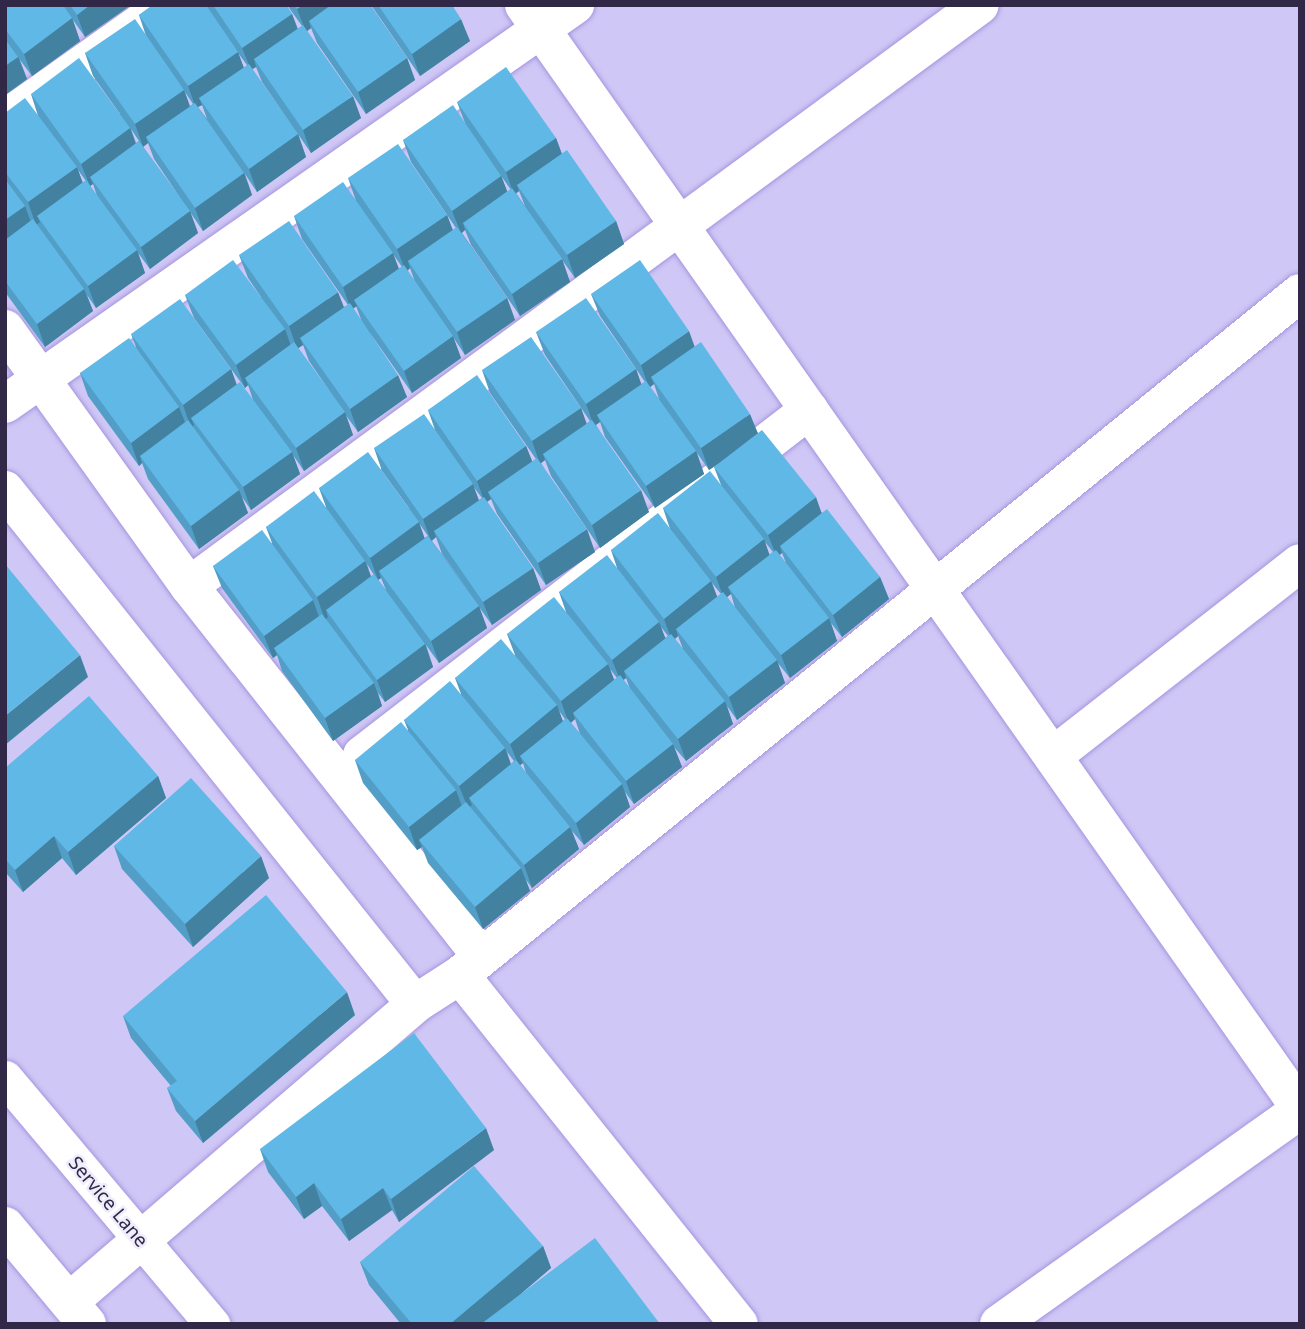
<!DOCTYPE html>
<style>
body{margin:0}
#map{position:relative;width:1305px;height:1329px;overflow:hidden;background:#cfc7f5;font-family:"Noto Sans",sans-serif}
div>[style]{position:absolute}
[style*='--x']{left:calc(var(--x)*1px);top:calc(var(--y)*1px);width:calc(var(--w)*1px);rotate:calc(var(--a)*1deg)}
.roads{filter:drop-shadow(0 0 2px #a695e0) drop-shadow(0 0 2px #a695e0)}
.lane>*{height:35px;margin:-17.5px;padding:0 17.5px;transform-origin:17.5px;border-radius:17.5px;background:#fff}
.street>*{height:38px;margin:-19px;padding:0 19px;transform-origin:19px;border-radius:19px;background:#fff}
.secondary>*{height:38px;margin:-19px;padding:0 19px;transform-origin:19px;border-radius:19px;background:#fff}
.wall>*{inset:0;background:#539ec6}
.shaded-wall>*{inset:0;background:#4381a1}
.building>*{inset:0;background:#60b8e6}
span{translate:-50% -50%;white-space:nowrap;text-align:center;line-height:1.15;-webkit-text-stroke:5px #efecfc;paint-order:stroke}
.street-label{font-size:19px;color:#302846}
.frame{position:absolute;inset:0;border:7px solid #302846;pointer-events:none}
</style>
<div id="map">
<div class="roads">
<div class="lane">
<i style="--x:5;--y:1078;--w:322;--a:49.9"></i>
</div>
<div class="street">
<i style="--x:524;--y:5;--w:1349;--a:54.87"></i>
<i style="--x:5;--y:119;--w:197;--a:-35.3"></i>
<i style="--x:5;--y:329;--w:316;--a:54.4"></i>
<i style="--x:189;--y:586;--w:469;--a:51.7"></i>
<i style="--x:5;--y:404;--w:696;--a:-34.99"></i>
<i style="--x:5;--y:490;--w:657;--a:51.42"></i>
<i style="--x:189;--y:586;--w:981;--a:-36.3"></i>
<i style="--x:362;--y:755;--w:565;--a:-37.66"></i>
<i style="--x:1053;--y:756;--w:313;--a:-38"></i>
<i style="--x:460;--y:975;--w:447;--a:51.4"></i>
<i style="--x:69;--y:1302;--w:457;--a:-40.7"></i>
<i style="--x:415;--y:1004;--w:54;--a:-32.8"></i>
<i style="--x:460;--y:975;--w:1082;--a:-39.07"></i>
<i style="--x:999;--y:1324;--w:369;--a:-35.4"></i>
</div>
<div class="secondary">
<i style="--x:5;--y:1226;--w:128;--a:50.1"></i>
</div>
</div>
<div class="wall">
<i style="clip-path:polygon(5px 5px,131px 5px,85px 37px,73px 20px,80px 41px,32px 76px,20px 60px,27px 79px,5px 95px)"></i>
<i style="clip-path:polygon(evenodd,153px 5px,286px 5px,292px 14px,298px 29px,302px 26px,287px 5px,370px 5px,407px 58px,415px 80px,366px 114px,317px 43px,311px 28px,307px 31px,361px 118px,311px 153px,262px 82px,256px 67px,252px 69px,298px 134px,306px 157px,257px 192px,245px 174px,252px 195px,203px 231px,190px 212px,198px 233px,150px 269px,138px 253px,145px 273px,96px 308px,87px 295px,93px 311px,45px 347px,5px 292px,5px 113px,38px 116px,31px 94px,120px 114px,93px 76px,85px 53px,146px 36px,139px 15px,153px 5px,238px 53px,247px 65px,244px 68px,238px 53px,153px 5px,185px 92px,193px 104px,190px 106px,185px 92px,153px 5px,202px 105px,207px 119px,198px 107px,202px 105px,153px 5px,131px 129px,139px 141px,136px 143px,131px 129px,153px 5px,148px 143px,154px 159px,181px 199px,143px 147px,148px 143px,153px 5px,78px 170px,86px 181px,83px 183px,78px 170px,153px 5px,93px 184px,97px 196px,90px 186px,93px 184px)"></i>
<i style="clip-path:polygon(371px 5px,452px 5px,470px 41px,420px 76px)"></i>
<i style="clip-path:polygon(evenodd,457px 102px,556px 138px,562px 154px,616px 221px,624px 244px,575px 278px,545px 236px,562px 259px,570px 282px,520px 316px,471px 245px,465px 230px,462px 233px,507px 298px,515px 320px,465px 355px,453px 337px,461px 358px,412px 393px,370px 333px,407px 397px,358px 432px,345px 414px,353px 435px,304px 471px,293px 455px,300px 474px,251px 510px,242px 497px,248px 513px,199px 549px,148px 479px,142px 463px,139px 466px,88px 396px,80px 373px,136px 347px,131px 334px,231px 369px,237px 385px,253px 400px,248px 385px,245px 388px,194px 318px,185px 295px,261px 297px,248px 278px,239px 255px,344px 307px,348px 305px,302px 239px,294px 216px,356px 201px,348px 178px,447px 215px,453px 230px,456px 228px,411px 162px,403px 140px,465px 123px,457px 102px,502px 177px,511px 190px,507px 192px,502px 177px,457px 102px,519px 191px,525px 206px,516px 193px,519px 191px,457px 102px,393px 254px,402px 267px,399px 269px,393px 254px,457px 102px,410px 268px,415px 282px,407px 271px,410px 268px,457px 102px,356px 306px,362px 322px,353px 309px,356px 306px,457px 102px,303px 345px,309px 361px,335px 399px,298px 348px,303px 345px)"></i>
<i style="clip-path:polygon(evenodd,591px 294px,695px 347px,758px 433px,822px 513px,880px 577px,889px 599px,842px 637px,831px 623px,837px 641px,790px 678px,777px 662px,785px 683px,737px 720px,727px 706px,733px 724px,686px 761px,674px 747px,682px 767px,634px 804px,625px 792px,630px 807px,584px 845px,572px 831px,579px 849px,532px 888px,526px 880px,530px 891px,483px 929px,428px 863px,422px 847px,417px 850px,363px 783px,355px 760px,408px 730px,404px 720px,461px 694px,455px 678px,515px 655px,507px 634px,566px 612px,559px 592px,617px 568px,611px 550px,670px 529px,663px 508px,721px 485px,714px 467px,721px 462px,709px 470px,697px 453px,704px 474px,655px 508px,605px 437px,600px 422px,596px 425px,649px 512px,600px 548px,551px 476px,545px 460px,541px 463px,595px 552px,546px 585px,497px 514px,491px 499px,487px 502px,533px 568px,541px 590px,492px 625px,479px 607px,487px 628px,439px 663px,426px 645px,433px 667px,385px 702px,378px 693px,382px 706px,333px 741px,282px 671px,277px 655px,273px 658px,222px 588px,213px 566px,272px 543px,266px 527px,326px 507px,319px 488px,409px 508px,382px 471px,374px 448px,435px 430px,428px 410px,526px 446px,532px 462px,536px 459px,490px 393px,482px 370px,581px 408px,586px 424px,590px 421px,545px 355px,536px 332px,636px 369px,641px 384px,645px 382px,600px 316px,591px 294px,654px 384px,659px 399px,650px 387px,654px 384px,591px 294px,473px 486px,482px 498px,479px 500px,473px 486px,591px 294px,419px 523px,428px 536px,424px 538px,419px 523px,591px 294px,436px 537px,442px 554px,469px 591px,432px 541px,436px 537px,591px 294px,765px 542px,773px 552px,769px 555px,765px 542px,591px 294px,782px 553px,786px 563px,779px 555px,782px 553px,591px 294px,367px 564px,374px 575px,371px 577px,367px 564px,591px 294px,381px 578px,386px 590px,378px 580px,381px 578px,591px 294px,712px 583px,721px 594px,717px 597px,712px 583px,591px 294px,731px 594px,735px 608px,727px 597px,731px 594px,591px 294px,661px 627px,668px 636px,665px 638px,661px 627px,591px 294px,678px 636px,683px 649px,675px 639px,678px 636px,591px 294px,610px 669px,617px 678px,614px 680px,610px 669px,591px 294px,626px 678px,630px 689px,623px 680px,626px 678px,591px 294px,559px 711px,565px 719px,563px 721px,559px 711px,591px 294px,575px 719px,580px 734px,571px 723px,575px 719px,591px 294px,507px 752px,514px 761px,511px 764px,507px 752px,591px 294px,523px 763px,526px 773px,520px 765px,523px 763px)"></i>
<i style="clip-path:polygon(5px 768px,158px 776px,166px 798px,76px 875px,62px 858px,23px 892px,5px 872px)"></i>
<i style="clip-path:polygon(114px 846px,269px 878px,193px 947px,122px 869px)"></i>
<i style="clip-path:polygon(355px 1015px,203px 1143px,176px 1111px,167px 1088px,171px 1086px,131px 1038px,123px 1016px)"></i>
<i style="clip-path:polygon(260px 1149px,494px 1150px,399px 1222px,392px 1210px,349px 1241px,322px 1206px,304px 1219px,268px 1172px)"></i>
<i style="clip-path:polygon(543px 1246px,551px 1268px,522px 1293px,660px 1324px,401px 1324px,369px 1285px,360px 1262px)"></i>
</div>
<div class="shaded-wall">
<i style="clip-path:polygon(90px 5px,131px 5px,85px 37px,77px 15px)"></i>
<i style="clip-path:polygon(303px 5px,344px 5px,309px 21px,311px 28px,306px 32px,297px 9px)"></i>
<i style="clip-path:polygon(292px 14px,300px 36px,254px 59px,256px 67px,251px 70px,242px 48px)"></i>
<i style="clip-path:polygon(72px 18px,80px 41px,32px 76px,24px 54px)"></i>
<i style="clip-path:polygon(461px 19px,470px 41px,420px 76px,412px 54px)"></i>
<i style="clip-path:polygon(238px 52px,246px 74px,199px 98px,202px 105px,196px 108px,188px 86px)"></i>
<i style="clip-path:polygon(18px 57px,27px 79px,5px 95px,5px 66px)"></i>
<i style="clip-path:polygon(407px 58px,415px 80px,366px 114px,358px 92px)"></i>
<i style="clip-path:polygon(184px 90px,192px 113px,146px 137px,148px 143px,143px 147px,135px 124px)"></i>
<i style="clip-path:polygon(353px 96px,361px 118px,311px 153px,303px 130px)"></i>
<i style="clip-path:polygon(130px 128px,138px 150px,90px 177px,93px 184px,90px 186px,81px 164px)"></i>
<i style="clip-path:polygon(298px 134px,306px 157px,257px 192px,249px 169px)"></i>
<i style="clip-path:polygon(556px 138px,564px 160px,517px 185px,519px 191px,514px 195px,506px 172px)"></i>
<i style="clip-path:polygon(77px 167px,85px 190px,37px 216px,40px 222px,36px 225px,28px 202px)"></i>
<i style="clip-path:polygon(244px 173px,252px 195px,203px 231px,195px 208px)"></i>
<i style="clip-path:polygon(501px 176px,510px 198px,463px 223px,465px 230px,461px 233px,452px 211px)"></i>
<i style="clip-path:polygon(25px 206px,33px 228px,5px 249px,5px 220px)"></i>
<i style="clip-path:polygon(190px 211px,198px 233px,150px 269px,141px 247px)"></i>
<i style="clip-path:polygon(447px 215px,455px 237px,408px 261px,410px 268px,406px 272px,397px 249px)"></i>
<i style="clip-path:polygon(616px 221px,624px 244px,575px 278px,567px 255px)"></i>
<i style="clip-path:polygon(137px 250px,145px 273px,96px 308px,88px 286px)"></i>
<i style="clip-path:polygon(393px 253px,401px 275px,354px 300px,357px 306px,351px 310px,343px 287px)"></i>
<i style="clip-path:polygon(562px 259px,570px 282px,520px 316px,512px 294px)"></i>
<i style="clip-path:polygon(84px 289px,93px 311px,45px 347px,37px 324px)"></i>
<i style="clip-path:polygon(338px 292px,347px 315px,300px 338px,303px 345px,297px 349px,289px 326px)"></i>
<i style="clip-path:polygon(507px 298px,515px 320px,465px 355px,457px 332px)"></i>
<i style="clip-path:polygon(285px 329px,293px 352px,245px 378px,248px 385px,245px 388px,236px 365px)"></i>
<i style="clip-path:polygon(689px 331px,697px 353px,651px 377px,654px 384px,649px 388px,641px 365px)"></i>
<i style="clip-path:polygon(453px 336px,461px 358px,412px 393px,404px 371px)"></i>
<i style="clip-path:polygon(231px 369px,239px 392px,191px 418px,194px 425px,191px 428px,183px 405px)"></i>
<i style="clip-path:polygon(636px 369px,644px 392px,597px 415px,600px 422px,594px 426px,586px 404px)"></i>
<i style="clip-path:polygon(398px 375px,407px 397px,358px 432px,350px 409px)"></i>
<i style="clip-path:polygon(179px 407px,188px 430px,140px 456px,142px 463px,139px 466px,131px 443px)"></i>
<i style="clip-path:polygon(581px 408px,589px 430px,543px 454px,545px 460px,540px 464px,532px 441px)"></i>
<i style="clip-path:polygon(345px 412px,353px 435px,304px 471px,296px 448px)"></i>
<i style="clip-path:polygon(750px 414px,759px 436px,709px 470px,701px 448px)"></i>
<i style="clip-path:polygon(526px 446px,535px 468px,488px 492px,491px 499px,485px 503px,477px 481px)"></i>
<i style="clip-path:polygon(696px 451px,704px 474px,655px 508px,646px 486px)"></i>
<i style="clip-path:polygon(292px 452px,300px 474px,251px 510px,243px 487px)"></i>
<i style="clip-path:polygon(473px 484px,481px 507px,434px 531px,436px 537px,431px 541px,423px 519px)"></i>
<i style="clip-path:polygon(239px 490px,248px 513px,199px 549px,191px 526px)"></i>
<i style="clip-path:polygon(641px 490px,649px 512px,600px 548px,592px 525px)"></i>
<i style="clip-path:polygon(816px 497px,824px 520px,780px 546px,782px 553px,777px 557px,768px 535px)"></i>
<i style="clip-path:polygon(419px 522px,427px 545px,379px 571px,381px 578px,378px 580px,370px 558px)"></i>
<i style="clip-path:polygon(587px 529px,595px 552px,546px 585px,538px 563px)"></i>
<i style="clip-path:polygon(764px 539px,772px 562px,728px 587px,731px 594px,724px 599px,716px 577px)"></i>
<i style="clip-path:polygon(365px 561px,374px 584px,326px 610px,328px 617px,325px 620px,317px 597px)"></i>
<i style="clip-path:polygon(533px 568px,541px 590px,492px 625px,483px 602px)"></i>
<i style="clip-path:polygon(880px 577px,889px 599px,842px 637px,833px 615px)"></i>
<i style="clip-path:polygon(711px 581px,720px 604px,676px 629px,678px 636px,672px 641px,664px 619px)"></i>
<i style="clip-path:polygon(313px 600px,321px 623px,274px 648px,277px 655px,273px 658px,264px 636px)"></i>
<i style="clip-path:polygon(479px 606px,487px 628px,439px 663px,431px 641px)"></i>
<i style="clip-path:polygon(829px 618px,837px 641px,790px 678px,781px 655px)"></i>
<i style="clip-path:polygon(659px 622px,668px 645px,624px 671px,626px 678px,621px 682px,612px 660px)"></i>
<i style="clip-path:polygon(425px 644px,433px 667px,385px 702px,377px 680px)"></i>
<i style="clip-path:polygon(80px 655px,88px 677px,5px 745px,5px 716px)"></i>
<i style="clip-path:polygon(777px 660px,785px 683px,737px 720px,729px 697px)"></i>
<i style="clip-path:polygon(608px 664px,617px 687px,573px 713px,575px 719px,569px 724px,561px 701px)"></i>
<i style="clip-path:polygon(374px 683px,382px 706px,333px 741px,325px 718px)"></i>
<i style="clip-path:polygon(725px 701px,733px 724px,686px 761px,678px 739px)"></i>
<i style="clip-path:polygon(557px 705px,565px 728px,520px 756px,523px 763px,519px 766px,510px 744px)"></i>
<i style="clip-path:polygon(673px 744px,682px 767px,634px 804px,626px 781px)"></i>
<i style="clip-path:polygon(505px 748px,513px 771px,469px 798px,472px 805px,468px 808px,459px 786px)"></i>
<i style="clip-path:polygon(158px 776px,166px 798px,76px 875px,68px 852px)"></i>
<i style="clip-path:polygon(622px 784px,630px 807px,584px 845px,576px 823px)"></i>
<i style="clip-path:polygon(456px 790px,464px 812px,419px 840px,422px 847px,417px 850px,409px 827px)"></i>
<i style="clip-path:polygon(570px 827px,579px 849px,532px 888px,524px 865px)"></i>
<i style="clip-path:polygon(54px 836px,62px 858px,23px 892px,15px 870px)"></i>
<i style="clip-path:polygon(261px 856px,269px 878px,193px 947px,185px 924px)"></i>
<i style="clip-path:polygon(521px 868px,530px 891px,483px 929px,475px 907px)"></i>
<i style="clip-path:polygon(347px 992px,355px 1015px,203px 1143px,195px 1121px)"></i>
<i style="clip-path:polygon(486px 1128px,494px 1150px,399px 1222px,391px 1199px)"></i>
<i style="clip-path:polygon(314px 1183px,322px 1206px,304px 1219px,296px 1197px)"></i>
<i style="clip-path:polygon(383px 1188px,392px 1210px,349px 1241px,341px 1219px)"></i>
<i style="clip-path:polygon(543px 1246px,551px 1268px,485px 1324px,450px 1324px)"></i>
</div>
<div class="building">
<i style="clip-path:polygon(5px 5px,63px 5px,72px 18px,24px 54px,5px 29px)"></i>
<i style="clip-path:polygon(70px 5px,90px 5px,77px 15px)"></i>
<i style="clip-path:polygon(153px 5px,206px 5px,238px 52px,188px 86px,139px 15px)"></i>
<i style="clip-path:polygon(213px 5px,286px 5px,292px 14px,242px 48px)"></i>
<i style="clip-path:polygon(294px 5px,303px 5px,297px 9px)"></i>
<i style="clip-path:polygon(331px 5px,370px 5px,407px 58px,358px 92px,309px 21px)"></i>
<i style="clip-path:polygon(378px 5px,452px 5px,461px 19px,412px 54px)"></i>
<i style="clip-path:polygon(135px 19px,184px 90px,135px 124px,85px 53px)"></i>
<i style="clip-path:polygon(303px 25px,353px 96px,303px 130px,254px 59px)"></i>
<i style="clip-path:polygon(5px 39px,18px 57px,5px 66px)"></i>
<i style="clip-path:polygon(79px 58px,130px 128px,81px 164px,31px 94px)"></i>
<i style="clip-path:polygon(249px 64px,298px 134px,249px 169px,199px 98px)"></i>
<i style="clip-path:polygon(506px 67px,556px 138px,506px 172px,457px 102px)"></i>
<i style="clip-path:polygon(25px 98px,77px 167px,28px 202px,5px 172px,5px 113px)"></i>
<i style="clip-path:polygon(195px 103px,244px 173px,195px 208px,146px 137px)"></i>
<i style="clip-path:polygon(453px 105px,501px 176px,452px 211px,403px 140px)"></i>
<i style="clip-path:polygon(139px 141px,190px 211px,141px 247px,90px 177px)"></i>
<i style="clip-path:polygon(398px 144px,447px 215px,397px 249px,348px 178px)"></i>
<i style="clip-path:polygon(567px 150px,616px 221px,567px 255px,517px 185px)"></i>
<i style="clip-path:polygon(5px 179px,25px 206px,5px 220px)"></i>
<i style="clip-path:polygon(86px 180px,137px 250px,88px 286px,37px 216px)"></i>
<i style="clip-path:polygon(343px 182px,393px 253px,343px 287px,294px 216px)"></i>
<i style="clip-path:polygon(512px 188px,562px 259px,512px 294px,463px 223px)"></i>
<i style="clip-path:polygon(33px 219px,84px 289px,37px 324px,5px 281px,5px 240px)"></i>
<i style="clip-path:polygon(289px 221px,338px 292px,289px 326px,239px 255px)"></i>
<i style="clip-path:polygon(457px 227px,507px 298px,457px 332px,408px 261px)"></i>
<i style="clip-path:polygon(233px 260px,285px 329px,236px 365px,185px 295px)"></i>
<i style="clip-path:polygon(640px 260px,689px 331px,641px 365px,591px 294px)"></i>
<i style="clip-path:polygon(404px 265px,453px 336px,404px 371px,354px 300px)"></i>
<i style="clip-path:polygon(586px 298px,636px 369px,586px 404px,536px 332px)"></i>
<i style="clip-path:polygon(180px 299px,231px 369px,183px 405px,131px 334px)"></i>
<i style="clip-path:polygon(350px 303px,398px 375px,350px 409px,300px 338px)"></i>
<i style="clip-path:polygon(531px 337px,581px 408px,532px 441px,482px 370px)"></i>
<i style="clip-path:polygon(129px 338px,179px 407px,131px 443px,80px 373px)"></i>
<i style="clip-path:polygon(294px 342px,345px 412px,296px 448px,245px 378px)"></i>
<i style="clip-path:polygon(701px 342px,750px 414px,701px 448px,651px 377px)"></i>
<i style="clip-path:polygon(477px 375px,526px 446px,477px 481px,428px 410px)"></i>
<i style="clip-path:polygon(646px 381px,696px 451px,646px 486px,597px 415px)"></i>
<i style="clip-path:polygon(240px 382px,292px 452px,243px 487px,191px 418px)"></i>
<i style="clip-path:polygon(424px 414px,473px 484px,423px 519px,374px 448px)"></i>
<i style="clip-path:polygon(188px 420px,239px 490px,191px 526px,140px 456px)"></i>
<i style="clip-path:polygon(592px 420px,641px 490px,592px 525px,543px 454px)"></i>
<i style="clip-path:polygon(762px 430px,816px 497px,768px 535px,714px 467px)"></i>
<i style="clip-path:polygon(368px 452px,419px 522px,370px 558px,319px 488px)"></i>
<i style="clip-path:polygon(537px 458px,587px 529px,538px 563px,488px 492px)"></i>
<i style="clip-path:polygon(710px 471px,764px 539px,716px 577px,663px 508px)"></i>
<i style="clip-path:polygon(314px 491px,365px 561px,317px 597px,266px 527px)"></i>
<i style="clip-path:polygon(484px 497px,533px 568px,483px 602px,434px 531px)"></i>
<i style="clip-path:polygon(827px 509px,880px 577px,833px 615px,780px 546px)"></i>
<i style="clip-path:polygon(658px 513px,711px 581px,664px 619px,611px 550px)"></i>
<i style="clip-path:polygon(262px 530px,313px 600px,264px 636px,213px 566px)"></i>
<i style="clip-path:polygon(428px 536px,479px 606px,431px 641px,379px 571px)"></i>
<i style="clip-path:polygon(776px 550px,829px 618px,781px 655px,728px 587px)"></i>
<i style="clip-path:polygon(607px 555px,659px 622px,612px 660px,559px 592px)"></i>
<i style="clip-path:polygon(5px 564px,80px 655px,5px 716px)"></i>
<i style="clip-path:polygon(374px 574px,425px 644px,377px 680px,326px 610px)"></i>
<i style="clip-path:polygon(723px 592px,777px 660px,729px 697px,676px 629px)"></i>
<i style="clip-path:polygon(554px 597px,608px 664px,561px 701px,507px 634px)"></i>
<i style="clip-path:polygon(322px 614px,374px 683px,325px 718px,274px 648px)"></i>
<i style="clip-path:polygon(671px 634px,725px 701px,678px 739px,624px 671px)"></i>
<i style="clip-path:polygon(501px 639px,557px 705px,510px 744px,455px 678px)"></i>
<i style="clip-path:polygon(620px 675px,673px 744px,626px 781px,573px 713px)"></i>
<i style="clip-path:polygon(450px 681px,505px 748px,459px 786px,404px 720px)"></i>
<i style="clip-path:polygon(89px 696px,158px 776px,68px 852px,54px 836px,15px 870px,5px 859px,5px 768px)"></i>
<i style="clip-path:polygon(567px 718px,622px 784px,576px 823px,520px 756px)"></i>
<i style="clip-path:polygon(401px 722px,456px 790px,409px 827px,355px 760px)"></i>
<i style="clip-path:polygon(516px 760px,570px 827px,524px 865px,469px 798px)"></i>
<i style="clip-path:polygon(191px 778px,261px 856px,185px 924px,114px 846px)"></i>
<i style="clip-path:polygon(466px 802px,521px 868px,475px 907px,419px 840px)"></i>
<i style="clip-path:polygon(266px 895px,347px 992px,195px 1121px,167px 1088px,177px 1081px,123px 1016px)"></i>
<i style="clip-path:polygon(414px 1033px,486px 1128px,391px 1199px,383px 1188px,341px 1219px,314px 1183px,296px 1197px,260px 1149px)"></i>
<i style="clip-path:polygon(474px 1166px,543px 1246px,450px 1324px,412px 1324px,360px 1262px)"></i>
<i style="clip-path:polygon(595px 1238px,660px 1324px,481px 1324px)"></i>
</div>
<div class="street-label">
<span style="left:108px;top:1202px;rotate:50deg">Service Lane</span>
</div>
<div class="frame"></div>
</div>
